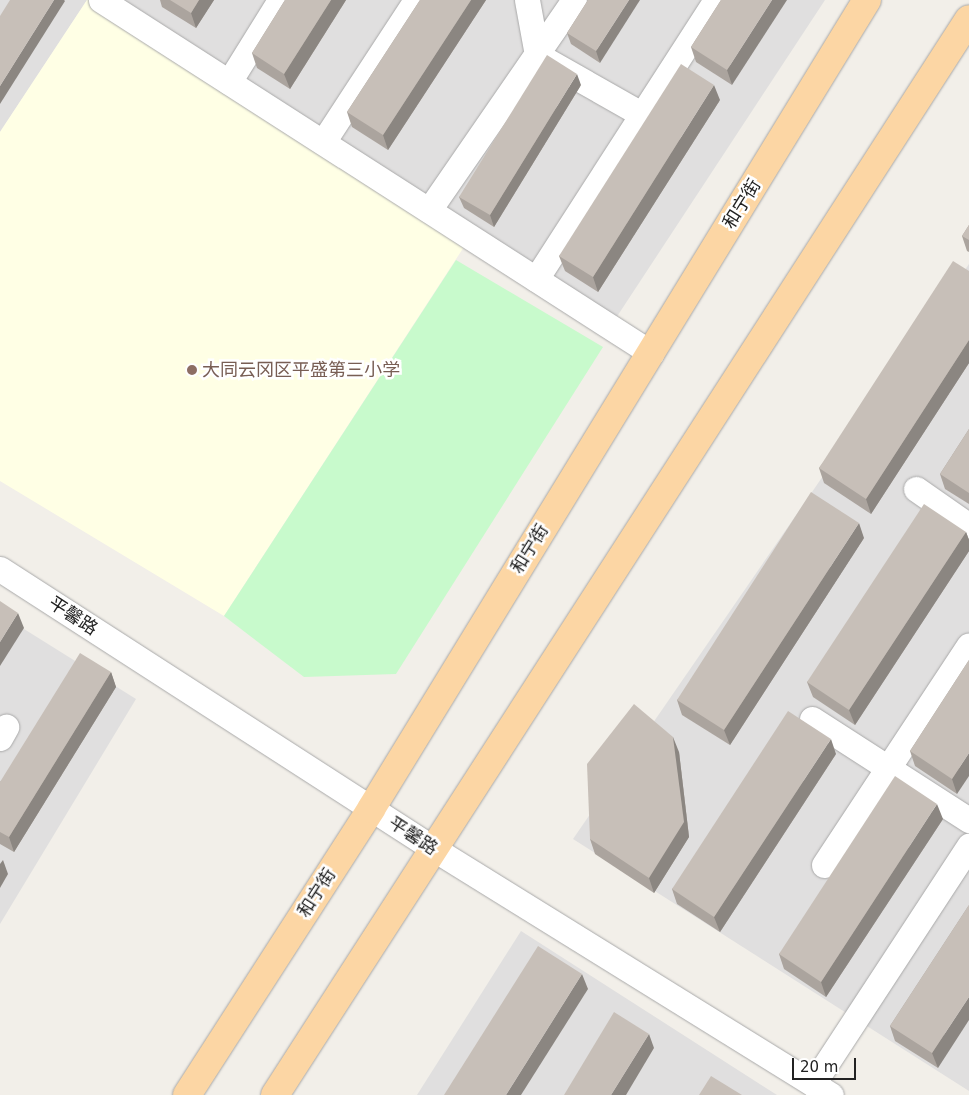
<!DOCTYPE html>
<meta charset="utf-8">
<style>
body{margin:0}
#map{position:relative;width:969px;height:1095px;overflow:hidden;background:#f2efe9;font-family:"DejaVu Sans","Noto Sans SC",sans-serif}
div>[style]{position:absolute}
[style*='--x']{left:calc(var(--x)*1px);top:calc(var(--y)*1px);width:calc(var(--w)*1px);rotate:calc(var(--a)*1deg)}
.residential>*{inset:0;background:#e0dfdf}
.education>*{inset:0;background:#ffffe5}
.park>*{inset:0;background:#c8facc}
.roads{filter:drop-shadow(0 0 1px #a9a9a9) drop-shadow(0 0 1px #a9a9a9)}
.minor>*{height:25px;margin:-12.5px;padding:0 12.5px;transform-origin:12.5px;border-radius:12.5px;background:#fff}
.major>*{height:28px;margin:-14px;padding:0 14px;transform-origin:14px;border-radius:14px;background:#fcd6a4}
.wall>*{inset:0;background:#aba49e}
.shaded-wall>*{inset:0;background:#8b8681}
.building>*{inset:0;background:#c7bfb8}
.dots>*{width:14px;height:14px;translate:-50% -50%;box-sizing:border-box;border:2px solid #fff;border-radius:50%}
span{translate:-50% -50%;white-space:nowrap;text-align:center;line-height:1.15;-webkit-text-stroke:5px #fff;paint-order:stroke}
.street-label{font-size:18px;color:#222}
.education-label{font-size:18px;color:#785e54}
.left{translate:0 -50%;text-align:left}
.scale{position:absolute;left:792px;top:1058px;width:64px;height:22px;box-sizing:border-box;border:2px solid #222;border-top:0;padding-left:6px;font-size:15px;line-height:18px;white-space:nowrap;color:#222;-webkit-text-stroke:4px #fff;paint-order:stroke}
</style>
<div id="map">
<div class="residential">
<i style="clip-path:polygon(0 0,87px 0,0 132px)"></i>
<i style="clip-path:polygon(116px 0,825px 0,616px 318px)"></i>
<i style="clip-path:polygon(969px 264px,969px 1091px,573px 839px)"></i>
<i style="clip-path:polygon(0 614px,136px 699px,0 924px)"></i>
<i style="clip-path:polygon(521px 931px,777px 1095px,417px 1095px)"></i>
</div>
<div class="education">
<i style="clip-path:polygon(87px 0,116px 0,473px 233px,224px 616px,0 481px,0 132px)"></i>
</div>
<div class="park">
<i style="clip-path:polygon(456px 260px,603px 347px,396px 674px,304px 677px,224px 616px)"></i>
</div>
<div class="roads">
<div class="minor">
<i style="--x:101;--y:0;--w:654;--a:32.69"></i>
<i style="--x:527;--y:0;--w:56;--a:79.7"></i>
<i style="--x:537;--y:55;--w:122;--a:29.5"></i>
<i style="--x:229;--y:82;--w:97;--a:-58.1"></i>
<i style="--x:323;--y:142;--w:170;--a:-56.8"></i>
<i style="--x:429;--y:210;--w:255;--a:-55.4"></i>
<i style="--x:536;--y:279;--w:332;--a:-57.2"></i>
<i style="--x:916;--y:489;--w:65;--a:34.9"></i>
<i style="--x:0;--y:569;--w:516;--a:32.83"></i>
<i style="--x:434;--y:849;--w:467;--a:31.8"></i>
<i style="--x:812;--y:719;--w:187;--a:32.8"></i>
<i style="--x:0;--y:738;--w:13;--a:-61"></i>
<i style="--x:824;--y:865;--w:263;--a:-56.6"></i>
<i style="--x:813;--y:1084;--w:285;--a:-56.8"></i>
</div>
<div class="major">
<i style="--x:187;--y:1095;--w:340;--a:-57.2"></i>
<i style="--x:371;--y:809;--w:949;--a:-58.49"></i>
<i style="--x:275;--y:1095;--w:1280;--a:-57.18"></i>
</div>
</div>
<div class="wall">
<i style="clip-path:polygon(160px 0,214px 0,196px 28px,162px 7px)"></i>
<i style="clip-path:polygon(285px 0,346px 0,290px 89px,257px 68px,252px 53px)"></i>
<i style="clip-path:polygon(420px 0,486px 0,388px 150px,352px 127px,347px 112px)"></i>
<i style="clip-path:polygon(588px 0,600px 63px,571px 44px,567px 33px)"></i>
<i style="clip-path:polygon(721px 0,732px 85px,696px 62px,691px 47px)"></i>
<i style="clip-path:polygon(581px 85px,494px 227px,464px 208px,459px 197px)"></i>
<i style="clip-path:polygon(720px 100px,598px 292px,565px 271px,559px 256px)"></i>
<i style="clip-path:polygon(969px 225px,969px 252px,967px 251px,962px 236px)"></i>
<i style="clip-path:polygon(969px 271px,969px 363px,871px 514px,824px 483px,819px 468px)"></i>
<i style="clip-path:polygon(969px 429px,969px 504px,945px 489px,940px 474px)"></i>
<i style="clip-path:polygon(966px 532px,969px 540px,969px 551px,855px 725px,813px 697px,807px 682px)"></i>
<i style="clip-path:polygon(864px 538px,730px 745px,682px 715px,677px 700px)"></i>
<i style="clip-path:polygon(969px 660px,957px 794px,915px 766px,910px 751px)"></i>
<i style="clip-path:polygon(111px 672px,116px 687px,14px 852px,0 844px,0 782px)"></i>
<i style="clip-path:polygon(679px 752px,689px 837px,654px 893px,595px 854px,590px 839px)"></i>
<i style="clip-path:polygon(836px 754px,720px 932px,677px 904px,672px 889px)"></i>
<i style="clip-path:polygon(943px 819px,826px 997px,784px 969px,779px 954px)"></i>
<i style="clip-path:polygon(969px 905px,938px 1068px,895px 1041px,890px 1026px)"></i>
</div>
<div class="shaded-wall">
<i style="clip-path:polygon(54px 0,64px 0,65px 1px,0 104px,0 86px)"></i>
<i style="clip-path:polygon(199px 0,214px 0,196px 28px,191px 13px)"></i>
<i style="clip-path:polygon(331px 0,346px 0,290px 89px,284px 74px)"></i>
<i style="clip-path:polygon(471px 0,486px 0,388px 150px,383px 135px)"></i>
<i style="clip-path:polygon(629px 0,640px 0,600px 63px,596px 51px)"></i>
<i style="clip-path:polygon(772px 0,787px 0,732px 85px,727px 70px)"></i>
<i style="clip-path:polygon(577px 74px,581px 85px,494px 227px,490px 215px)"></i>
<i style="clip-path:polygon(714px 85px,720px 100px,598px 292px,593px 277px)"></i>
<i style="clip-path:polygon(969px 340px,969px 363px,871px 514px,866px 499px)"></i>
<i style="clip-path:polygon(859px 523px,864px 538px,730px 745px,724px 730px)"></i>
<i style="clip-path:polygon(966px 532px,969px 540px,969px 551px,855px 725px,849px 710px)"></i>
<i style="clip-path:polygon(18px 613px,24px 628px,0 666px,0 642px)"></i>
<i style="clip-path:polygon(111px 672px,116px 687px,14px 852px,9px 837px)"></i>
<i style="clip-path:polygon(673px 737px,679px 752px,689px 837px,654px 893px,649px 878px)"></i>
<i style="clip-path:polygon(831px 739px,836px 754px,720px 932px,714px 917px)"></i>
<i style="clip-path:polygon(969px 753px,969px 776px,957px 794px,952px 779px)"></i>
<i style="clip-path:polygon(937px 804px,943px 819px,826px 997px,821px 982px)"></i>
<i style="clip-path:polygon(3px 860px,8px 874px,0 888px,0 864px)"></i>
<i style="clip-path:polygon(582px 974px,588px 989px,521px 1095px,506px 1095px)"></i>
<i style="clip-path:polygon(969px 997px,969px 1020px,938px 1068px,932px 1053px)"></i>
<i style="clip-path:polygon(649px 1034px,654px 1048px,626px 1095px,611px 1095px)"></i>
</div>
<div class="building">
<i style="clip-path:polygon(10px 0,54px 0,0 86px,0 16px)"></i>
<i style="clip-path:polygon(170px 0,199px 0,191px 13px)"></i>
<i style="clip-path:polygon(285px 0,331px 0,284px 74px,252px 53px)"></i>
<i style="clip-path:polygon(420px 0,471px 0,383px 135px,347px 112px)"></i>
<i style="clip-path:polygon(588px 0,629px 0,596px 51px,567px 33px)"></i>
<i style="clip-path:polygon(721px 0,772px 0,727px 70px,691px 47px)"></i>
<i style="clip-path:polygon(547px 55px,577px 74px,490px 215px,459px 197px)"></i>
<i style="clip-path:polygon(681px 64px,714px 85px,593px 277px,559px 256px)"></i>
<i style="clip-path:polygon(969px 225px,969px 240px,962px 236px)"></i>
<i style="clip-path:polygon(953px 261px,969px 271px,969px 340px,866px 499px,819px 468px)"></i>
<i style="clip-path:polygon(969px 429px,969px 493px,940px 474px)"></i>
<i style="clip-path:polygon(811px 492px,859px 523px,724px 730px,677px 700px)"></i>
<i style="clip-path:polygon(924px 504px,966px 532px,849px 710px,807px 682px)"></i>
<i style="clip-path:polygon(0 601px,18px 613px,0 642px)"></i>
<i style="clip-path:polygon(80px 653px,111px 672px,9px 837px,0 832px,0 782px)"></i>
<i style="clip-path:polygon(969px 660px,969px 753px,952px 779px,910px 751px)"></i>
<i style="clip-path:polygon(634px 704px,673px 737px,684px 822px,649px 878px,590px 839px,587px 764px)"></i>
<i style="clip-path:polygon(788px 711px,831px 739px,714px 917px,672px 889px)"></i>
<i style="clip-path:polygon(895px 776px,937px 804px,821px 982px,779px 954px)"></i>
<i style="clip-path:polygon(969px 905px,969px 997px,932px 1053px,890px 1026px)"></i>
<i style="clip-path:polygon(538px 946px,582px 974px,506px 1095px,444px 1095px)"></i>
<i style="clip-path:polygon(614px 1012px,649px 1034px,611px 1095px,564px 1095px)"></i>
<i style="clip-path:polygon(711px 1076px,742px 1095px,699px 1095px)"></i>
</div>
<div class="dots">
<i style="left:192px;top:370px;background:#8d6e63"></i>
</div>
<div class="street-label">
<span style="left:742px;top:204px;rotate:-58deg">和宁街</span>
<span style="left:530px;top:549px;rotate:-58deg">和宁街</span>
<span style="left:73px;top:616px;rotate:33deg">平馨路</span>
<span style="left:413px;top:836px;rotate:33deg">平馨路</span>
<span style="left:317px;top:893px;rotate:-57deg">和宁街</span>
</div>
<div class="education-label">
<span class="left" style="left:202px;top:370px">大同云冈区平盛第三小学</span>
</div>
<div class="scale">20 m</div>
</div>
